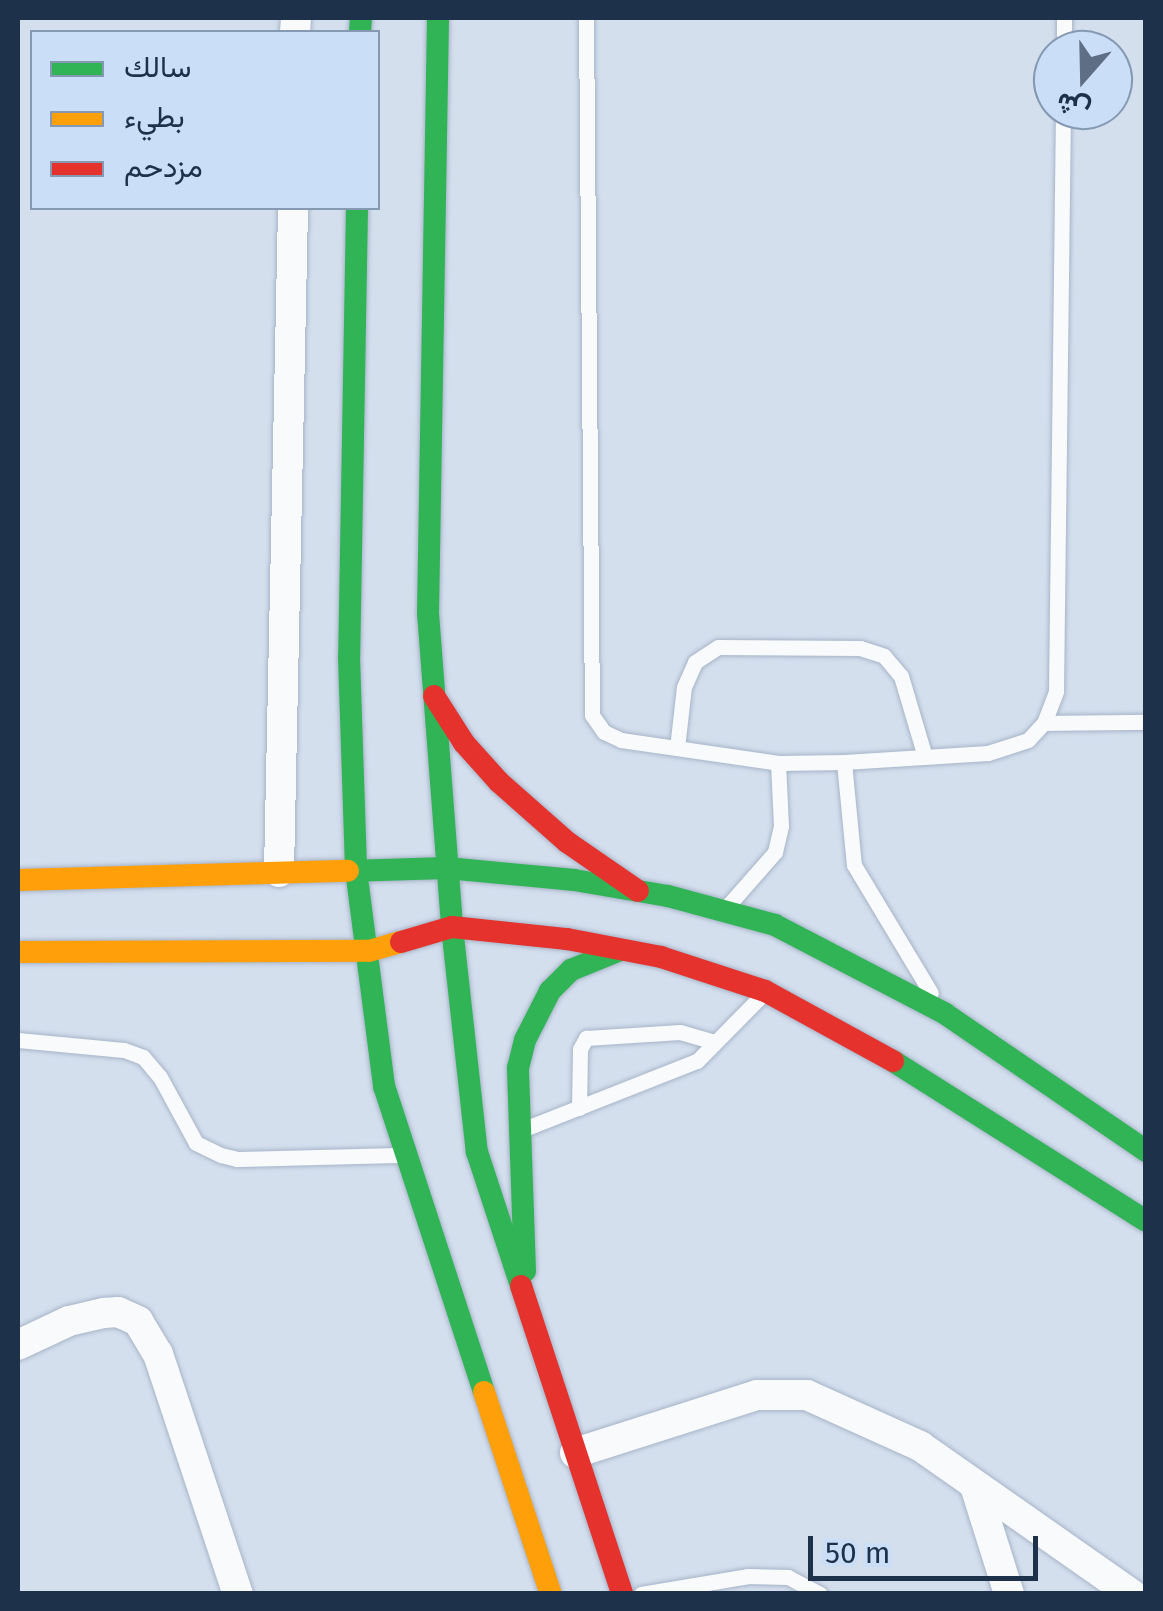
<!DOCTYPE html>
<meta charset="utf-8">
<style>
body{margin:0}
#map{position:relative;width:1163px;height:1611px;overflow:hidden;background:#d4dfee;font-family:"Fira Sans",Vazirmatn,sans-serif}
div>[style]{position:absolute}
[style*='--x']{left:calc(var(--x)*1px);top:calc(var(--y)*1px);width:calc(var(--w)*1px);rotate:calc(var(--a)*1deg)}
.roads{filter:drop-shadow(0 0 2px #a7b5c8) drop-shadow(0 0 2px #a7b5c8)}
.lane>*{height:15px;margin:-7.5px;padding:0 7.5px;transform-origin:7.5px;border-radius:7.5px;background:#f9fafc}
.street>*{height:30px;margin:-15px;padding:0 15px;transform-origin:15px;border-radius:15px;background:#f9fafc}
.fast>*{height:22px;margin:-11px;padding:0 11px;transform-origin:11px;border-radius:11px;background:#30b455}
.slow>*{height:22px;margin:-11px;padding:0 11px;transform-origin:11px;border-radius:11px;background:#ff9f0a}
.jam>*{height:22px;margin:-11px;padding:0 11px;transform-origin:11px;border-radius:11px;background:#e5322d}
span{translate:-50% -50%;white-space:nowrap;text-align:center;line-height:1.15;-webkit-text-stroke:8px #cadef8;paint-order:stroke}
.frame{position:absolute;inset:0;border:20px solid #1e314b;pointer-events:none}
.legend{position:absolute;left:30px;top:30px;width:350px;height:180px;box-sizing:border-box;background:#cadef8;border:2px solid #8599b3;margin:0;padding:12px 18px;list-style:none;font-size:30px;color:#1e314b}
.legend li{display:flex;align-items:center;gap:20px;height:50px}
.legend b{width:50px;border:2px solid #8599b3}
.north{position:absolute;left:1033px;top:30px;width:100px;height:100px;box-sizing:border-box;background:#cadef8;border:2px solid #8599b3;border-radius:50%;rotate:200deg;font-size:28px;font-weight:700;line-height:40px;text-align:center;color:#1e314b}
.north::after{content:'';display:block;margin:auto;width:35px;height:45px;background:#5e6e84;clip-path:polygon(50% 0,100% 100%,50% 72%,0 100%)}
.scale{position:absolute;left:808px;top:1536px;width:230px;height:45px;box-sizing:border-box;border:5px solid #1e314b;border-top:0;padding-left:12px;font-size:30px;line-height:35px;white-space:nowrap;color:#1e314b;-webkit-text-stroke:8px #cadef8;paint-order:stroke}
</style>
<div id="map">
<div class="roads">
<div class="lane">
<i style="--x:586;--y:18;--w:697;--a:89.51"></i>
<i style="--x:592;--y:715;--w:21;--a:55"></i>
<i style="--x:604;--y:732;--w:19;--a:25"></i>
<i style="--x:621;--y:740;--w:159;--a:8.3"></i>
<i style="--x:778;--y:763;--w:66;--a:-0.9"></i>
<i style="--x:844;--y:762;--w:144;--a:-3.6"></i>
<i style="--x:988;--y:753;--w:42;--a:-18"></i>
<i style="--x:1028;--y:740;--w:23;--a:-47"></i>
<i style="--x:1044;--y:723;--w:34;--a:-69"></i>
<i style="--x:1056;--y:691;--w:581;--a:-89.31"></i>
<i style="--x:1064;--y:50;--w:32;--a:-90"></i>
<i style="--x:1044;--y:723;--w:102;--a:-0.6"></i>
<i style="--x:677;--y:748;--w:61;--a:-83.5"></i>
<i style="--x:684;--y:687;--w:27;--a:-66"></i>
<i style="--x:695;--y:662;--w:27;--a:-33"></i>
<i style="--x:718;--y:647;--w:142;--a:0.4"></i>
<i style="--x:860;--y:648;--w:25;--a:18"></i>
<i style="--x:884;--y:656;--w:26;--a:50"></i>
<i style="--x:901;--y:676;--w:84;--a:73.5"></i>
<i style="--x:844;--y:762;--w:103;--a:84.5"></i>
<i style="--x:854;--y:865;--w:149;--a:59"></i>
<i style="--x:725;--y:909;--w:76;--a:-48.7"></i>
<i style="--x:775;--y:852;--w:27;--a:-77"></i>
<i style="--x:781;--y:826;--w:63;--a:-92.7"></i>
<i style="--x:18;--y:1040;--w:106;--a:5.4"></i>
<i style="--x:124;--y:1050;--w:20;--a:20"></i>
<i style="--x:143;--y:1057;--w:26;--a:50"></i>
<i style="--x:160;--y:1077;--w:75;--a:61.4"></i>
<i style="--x:196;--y:1143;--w:28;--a:26"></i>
<i style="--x:221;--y:1155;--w:16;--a:14"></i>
<i style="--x:237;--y:1159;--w:163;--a:-1.4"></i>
<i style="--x:579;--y:1108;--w:59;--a:-89"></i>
<i style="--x:580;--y:1049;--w:13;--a:-61"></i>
<i style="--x:586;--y:1038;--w:94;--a:-3.7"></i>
<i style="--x:680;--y:1032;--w:36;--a:16"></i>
<i style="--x:524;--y:1129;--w:186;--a:-21.5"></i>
<i style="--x:697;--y:1061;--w:91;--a:-45.4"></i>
<i style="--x:641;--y:1594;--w:109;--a:-9.5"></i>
<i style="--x:748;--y:1576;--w:40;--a:1.4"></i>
<i style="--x:788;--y:1577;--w:36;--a:28"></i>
</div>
<div class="street">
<i style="--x:295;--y:32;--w:14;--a:-86"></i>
<i style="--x:279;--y:872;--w:664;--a:-88.79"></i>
<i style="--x:18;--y:1345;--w:56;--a:-25.2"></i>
<i style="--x:69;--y:1321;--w:36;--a:-13"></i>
<i style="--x:104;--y:1313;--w:14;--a:-4"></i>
<i style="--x:118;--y:1312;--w:22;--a:24"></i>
<i style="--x:138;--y:1321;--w:39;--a:59"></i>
<i style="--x:158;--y:1354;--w:253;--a:71.6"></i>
<i style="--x:575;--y:1453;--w:191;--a:-17.7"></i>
<i style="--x:757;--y:1395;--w:50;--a:0"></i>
<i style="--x:807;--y:1395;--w:124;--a:24.3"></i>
<i style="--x:920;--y:1446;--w:258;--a:35"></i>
<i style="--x:975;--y:1486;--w:113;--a:72.5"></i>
</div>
<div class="fast">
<i style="--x:438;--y:18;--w:595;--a:90.96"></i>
<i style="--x:428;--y:613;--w:315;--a:85.6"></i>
<i style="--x:452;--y:927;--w:226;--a:83.7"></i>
<i style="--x:477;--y:1152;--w:141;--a:71.8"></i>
<i style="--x:360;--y:32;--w:14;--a:-86"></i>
<i style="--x:357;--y:208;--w:449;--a:91"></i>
<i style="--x:349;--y:657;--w:213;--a:88.1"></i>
<i style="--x:356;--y:870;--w:218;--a:82.6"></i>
<i style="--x:384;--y:1086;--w:322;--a:71.9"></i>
<i style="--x:348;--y:871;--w:99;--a:-1.7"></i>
<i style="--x:447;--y:868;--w:128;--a:5.4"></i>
<i style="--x:574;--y:880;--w:95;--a:9.7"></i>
<i style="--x:668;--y:896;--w:111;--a:15.2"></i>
<i style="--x:775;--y:925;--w:191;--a:27.5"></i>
<i style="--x:944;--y:1013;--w:245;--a:34.3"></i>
<i style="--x:893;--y:1061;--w:299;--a:32.3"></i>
<i style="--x:525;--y:1271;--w:203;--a:-92"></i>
<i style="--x:518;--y:1068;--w:29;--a:-76"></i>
<i style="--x:525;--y:1040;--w:55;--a:-63"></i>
<i style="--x:550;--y:991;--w:30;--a:-45"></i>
<i style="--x:571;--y:970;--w:53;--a:-22.2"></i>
</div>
<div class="slow">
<i style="--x:18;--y:880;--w:330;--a:-1.6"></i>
<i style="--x:18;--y:952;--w:351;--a:-0.2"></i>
<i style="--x:369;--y:951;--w:33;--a:-16"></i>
<i style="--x:484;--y:1392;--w:213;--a:71.7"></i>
</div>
<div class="jam">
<i style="--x:434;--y:696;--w:56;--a:57.4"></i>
<i style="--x:464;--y:743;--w:52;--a:48.1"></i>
<i style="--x:499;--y:782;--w:91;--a:41.4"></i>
<i style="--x:567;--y:842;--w:86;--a:34.6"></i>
<i style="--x:401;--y:942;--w:53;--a:-16.4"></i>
<i style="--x:452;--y:927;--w:116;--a:6"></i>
<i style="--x:567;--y:939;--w:96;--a:10.8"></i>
<i style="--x:661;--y:957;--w:109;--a:18.1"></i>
<i style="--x:765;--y:991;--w:146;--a:28.7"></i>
<i style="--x:521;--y:1286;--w:324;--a:71.8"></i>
</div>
</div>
<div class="frame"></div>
<ul class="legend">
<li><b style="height:12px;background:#30b455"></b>سالك</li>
<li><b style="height:12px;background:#ff9f0a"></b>بطيء</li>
<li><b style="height:12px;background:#e5322d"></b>مزدحم</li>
</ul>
<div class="north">ش</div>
<div class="scale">50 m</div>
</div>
